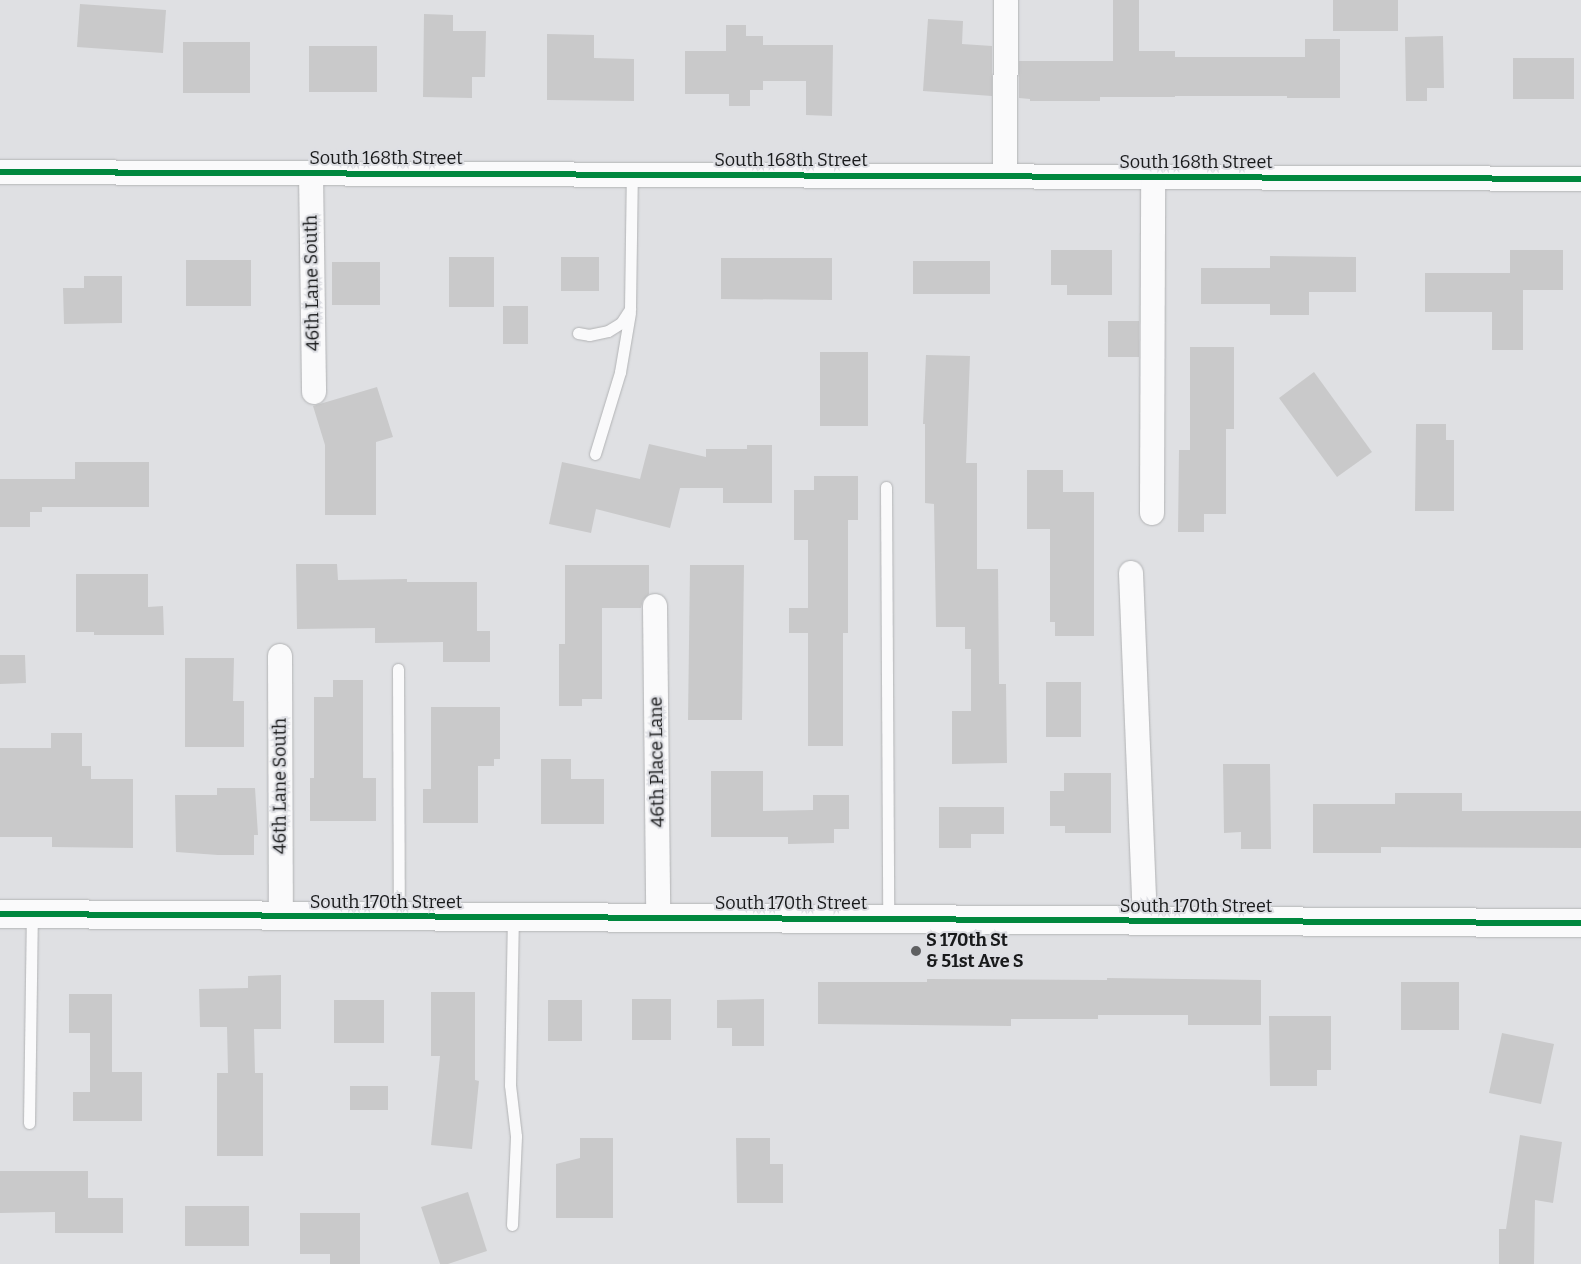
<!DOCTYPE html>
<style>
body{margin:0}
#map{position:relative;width:1581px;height:1264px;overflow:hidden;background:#dfe0e3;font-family:Bitter,serif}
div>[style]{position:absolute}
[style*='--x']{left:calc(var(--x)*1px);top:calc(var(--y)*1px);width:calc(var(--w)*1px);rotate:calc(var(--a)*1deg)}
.building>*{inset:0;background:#c9c9ca}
.roads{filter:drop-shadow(0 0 1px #b2b3b5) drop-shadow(0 0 1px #b2b3b5)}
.lane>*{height:11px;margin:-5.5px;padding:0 5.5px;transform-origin:5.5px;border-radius:5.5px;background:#fafafb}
.street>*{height:24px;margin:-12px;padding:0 12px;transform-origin:12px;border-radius:12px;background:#fafafb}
.secondary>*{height:28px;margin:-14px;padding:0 14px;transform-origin:14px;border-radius:14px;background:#fafafb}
.cycleway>*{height:6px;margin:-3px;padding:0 3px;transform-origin:3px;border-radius:3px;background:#00873e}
.dots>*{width:14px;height:14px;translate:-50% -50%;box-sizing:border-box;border:2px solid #dedfe4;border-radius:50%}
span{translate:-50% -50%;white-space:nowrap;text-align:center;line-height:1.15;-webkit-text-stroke:4px #dedfe4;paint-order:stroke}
.street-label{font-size:18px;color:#191a1b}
.poi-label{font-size:18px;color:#191a1b;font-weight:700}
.left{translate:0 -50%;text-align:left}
</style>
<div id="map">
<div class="building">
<i style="clip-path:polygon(1113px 0,1139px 0,1139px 51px,1175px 51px,1175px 57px,1305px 57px,1305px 39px,1340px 39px,1340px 98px,1287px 98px,1287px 96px,1175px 96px,1175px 97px,1100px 97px,1100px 101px,1030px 101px,1030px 99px,1019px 98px,1019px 61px,1113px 61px)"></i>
<i style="clip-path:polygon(1333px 0,1398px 0,1398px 31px,1333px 31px)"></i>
<i style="clip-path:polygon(80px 4px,166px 10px,163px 53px,77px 47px)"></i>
<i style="clip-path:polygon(424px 14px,453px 15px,453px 31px,486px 31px,485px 77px,472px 77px,472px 98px,423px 97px)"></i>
<i style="clip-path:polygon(928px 19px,963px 21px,962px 44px,992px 46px,992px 96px,923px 91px)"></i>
<i style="clip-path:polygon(726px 25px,746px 25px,746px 36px,763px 36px,763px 45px,833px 45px,832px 116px,806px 115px,806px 81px,763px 81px,763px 90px,750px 90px,750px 106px,729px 106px,729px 94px,685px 94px,685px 51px,726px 51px)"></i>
<i style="clip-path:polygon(547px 34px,594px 35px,594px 58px,634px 59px,634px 101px,547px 100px)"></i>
<i style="clip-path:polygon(1443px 36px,1444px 88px,1427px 88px,1427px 101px,1406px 101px,1405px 37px)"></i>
<i style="clip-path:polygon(183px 42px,250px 42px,250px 93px,183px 93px)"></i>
<i style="clip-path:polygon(309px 46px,377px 46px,377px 92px,309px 92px)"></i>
<i style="clip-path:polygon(1513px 58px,1574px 58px,1574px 99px,1513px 99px)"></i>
<i style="clip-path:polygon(1051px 250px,1112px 250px,1112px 295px,1067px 295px,1067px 285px,1051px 285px)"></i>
<i style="clip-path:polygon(1510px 250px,1563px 250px,1563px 290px,1523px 290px,1523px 350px,1492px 350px,1492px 312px,1425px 312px,1425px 273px,1510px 273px)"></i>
<i style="clip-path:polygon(1270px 256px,1356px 257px,1356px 292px,1309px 292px,1309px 315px,1270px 315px,1270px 304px,1201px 304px,1201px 268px,1270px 268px)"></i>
<i style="clip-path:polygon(449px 257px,494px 257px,494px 307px,449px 307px)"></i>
<i style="clip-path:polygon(561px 257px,599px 257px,599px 291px,561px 291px)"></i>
<i style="clip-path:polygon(721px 258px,832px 258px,832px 300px,721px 299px)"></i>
<i style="clip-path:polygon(186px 260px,251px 260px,251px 306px,186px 306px)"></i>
<i style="clip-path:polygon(913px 261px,990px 261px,990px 294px,913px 294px)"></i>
<i style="clip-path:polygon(332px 262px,380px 262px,380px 305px,332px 305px)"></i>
<i style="clip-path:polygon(84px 276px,122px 276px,122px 323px,64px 324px,63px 288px,84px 288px)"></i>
<i style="clip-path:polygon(503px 306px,528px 306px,528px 344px,503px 344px)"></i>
<i style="clip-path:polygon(1108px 321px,1139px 321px,1139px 357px,1108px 357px)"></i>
<i style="clip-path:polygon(1190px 347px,1234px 347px,1234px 429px,1226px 429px,1226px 514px,1204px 514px,1204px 532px,1178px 532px,1179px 450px,1190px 450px)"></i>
<i style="clip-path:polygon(820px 352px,868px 352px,868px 426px,820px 426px)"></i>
<i style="clip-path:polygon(926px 355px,970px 356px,966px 463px,977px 463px,977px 569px,998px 569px,999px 684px,1006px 684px,1007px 763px,952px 764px,952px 711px,971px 711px,971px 649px,965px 649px,965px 627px,936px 627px,934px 504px,925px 503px,925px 424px,923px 424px)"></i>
<i style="clip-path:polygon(1314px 372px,1372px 452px,1337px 477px,1279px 398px)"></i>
<i style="clip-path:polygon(377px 387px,393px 437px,376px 442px,376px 515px,325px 515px,325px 445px,313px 406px)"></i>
<i style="clip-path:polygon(1416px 424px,1446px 424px,1446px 440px,1454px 440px,1454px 511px,1415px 511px)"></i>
<i style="clip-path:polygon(649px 444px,706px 457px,706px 449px,747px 449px,747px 445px,772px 445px,772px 503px,723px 503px,723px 488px,680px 488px,670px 528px,596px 509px,591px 533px,549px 524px,562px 462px,640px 479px)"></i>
<i style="clip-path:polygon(75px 462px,149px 462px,149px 507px,42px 507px,42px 512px,30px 512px,30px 527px,0 527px,0 479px,75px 479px)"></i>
<i style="clip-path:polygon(1027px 470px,1063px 470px,1063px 492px,1094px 492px,1094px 636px,1055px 636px,1055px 622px,1050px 622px,1050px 529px,1027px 529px)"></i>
<i style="clip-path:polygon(814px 476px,858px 476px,858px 520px,848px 520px,848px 633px,843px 633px,843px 746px,808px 746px,808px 633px,789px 633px,789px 608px,808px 608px,808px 540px,794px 540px,794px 490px,814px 490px)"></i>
<i style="clip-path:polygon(296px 564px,337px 564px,338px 580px,407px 579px,407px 582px,477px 582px,477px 631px,490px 631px,490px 662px,443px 662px,443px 642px,375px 643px,375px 628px,297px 629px)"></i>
<i style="clip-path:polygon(565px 565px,649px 565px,649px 594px,643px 600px,641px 608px,602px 608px,602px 699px,582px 699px,582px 706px,559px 706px,559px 644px,565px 644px)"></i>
<i style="clip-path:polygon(690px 565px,744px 565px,742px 720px,688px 720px)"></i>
<i style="clip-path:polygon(76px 574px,148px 574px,148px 607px,163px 606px,164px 635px,94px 635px,94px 632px,76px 632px)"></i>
<i style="clip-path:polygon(0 655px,25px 655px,26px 683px,0 684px)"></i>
<i style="clip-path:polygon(185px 658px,234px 658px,233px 701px,244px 701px,244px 747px,185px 747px)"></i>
<i style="clip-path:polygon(333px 680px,363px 680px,363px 778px,376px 778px,376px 821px,310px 821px,310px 778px,314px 778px,314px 697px,333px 697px)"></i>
<i style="clip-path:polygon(1046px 682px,1081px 682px,1081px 737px,1046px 737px)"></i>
<i style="clip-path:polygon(431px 707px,500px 707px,500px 759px,494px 759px,494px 766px,478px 766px,478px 823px,423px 823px,423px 789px,431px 789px)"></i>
<i style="clip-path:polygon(51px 733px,82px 733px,82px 766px,91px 766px,91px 779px,133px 779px,133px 848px,52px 847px,52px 837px,0 837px,0 748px,51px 748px)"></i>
<i style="clip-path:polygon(541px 759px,571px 759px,571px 779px,604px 779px,604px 824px,541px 824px)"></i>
<i style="clip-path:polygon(1223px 764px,1270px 764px,1271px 849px,1241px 849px,1241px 832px,1224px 833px)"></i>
<i style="clip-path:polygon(711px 771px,763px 771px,763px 811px,813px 810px,813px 795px,849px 795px,849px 829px,834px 829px,834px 843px,788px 844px,788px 837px,711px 837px)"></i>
<i style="clip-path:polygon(1064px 773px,1111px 773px,1111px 833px,1065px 833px,1065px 826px,1050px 826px,1050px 791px,1064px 791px)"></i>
<i style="clip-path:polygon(217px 788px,255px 788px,258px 835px,254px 835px,254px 855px,218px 855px,176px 852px,175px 795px,217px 795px)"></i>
<i style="clip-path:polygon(1395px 793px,1462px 793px,1462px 811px,1581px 811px,1581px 848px,1381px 847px,1381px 853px,1313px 853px,1313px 804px,1395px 804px)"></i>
<i style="clip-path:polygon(939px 807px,1004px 807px,1004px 834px,971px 834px,971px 848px,939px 848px)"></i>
<i style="clip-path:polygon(281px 975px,281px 1029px,254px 1029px,255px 1073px,263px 1073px,263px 1156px,217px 1156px,217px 1073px,228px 1073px,227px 1027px,200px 1027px,199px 989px,248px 988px,248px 976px)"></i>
<i style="clip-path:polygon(1107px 978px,1261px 980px,1261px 1025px,1188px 1025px,1188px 1015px,1098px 1015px,1098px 1019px,1011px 1019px,1011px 1026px,818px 1024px,818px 982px,927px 982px,927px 979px,1107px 980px)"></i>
<i style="clip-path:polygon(1401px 982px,1459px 982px,1459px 1030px,1401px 1030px)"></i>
<i style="clip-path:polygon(431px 992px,475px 992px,475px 1080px,479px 1081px,472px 1149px,431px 1145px,440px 1056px,431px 1056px)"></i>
<i style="clip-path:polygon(69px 994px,112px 994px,112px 1072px,142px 1072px,142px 1121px,73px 1121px,73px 1092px,90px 1092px,90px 1033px,69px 1033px)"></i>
<i style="clip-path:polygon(632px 999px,671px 999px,671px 1040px,632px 1040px)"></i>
<i style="clip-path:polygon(764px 999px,764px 1046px,732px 1046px,732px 1028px,717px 1028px,717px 1000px)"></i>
<i style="clip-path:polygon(334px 1000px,384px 1000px,384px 1043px,334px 1043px)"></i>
<i style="clip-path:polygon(548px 1000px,582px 1000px,582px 1041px,548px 1041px)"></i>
<i style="clip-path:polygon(1269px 1016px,1331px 1016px,1331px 1070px,1317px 1070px,1317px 1086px,1270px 1086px)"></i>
<i style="clip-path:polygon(1502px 1033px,1554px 1044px,1541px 1104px,1489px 1093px)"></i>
<i style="clip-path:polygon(350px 1086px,388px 1086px,388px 1110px,350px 1110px)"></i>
<i style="clip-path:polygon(1520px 1135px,1562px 1142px,1553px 1203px,1535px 1200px,1534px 1264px,1499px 1264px,1499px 1229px,1506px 1229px)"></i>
<i style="clip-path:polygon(580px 1138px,613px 1138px,613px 1218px,556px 1218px,556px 1164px,580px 1158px)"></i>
<i style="clip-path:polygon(736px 1138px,770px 1138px,770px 1164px,783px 1164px,783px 1203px,737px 1203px)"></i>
<i style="clip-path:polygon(0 1171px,88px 1171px,88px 1198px,123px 1198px,123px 1233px,55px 1233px,55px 1212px,0 1213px)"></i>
<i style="clip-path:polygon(468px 1192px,487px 1251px,448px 1264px,440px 1264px,421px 1207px)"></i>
<i style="clip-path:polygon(185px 1206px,249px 1206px,249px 1246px,185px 1246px)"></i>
<i style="clip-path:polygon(300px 1213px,360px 1213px,360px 1264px,330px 1264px,330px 1254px,300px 1254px)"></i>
</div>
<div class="roads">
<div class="lane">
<i style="--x:578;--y:333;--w:11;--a:10"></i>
<i style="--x:589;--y:335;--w:19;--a:-12"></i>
<i style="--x:608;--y:331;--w:15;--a:-32"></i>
<i style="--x:621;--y:323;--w:17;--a:-57"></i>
<i style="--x:630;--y:309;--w:135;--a:-89.2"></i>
<i style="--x:595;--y:454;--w:86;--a:-73"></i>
<i style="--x:620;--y:372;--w:60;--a:-80.4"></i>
<i style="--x:886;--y:487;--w:432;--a:89.7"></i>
<i style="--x:398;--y:669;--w:248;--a:89.8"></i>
<i style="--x:29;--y:1123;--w:208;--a:-89.2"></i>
<i style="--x:512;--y:1225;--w:89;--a:-87.4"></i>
<i style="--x:516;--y:1136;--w:51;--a:-96.7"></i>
<i style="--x:510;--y:1085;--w:168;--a:-89"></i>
</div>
<div class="street">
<i style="--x:0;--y:172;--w:1581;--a:0.25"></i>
<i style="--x:311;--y:173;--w:219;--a:89.2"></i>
<i style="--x:1005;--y:176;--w:176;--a:-89.7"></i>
<i style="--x:1152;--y:513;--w:336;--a:-89.8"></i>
<i style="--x:1131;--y:573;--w:347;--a:87.7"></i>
<i style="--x:655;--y:606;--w:312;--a:89.4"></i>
<i style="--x:280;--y:656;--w:261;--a:89.8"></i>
</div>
<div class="secondary">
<i style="--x:0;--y:914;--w:1581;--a:0.33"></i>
</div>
</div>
<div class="cycleway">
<i style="--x:0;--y:172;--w:1581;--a:0.25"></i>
<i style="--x:0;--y:914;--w:1581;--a:0.33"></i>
</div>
<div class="dots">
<i style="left:916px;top:951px;background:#5e5f61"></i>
</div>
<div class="street-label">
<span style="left:386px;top:158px">South 168th Street</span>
<span style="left:791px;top:160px">South 168th Street</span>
<span style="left:1196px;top:162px">South 168th Street</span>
<span style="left:312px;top:283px;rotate:-91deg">46th Lane South</span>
<span style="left:657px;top:762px;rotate:-91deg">46th Place Lane</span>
<span style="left:280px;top:786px;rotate:-90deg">46th Lane South</span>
<span style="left:386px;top:902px">South 170th Street</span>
<span style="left:791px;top:903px">South 170th Street</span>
<span style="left:1196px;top:906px">South 170th Street</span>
</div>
<div class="poi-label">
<span class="left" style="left:926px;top:951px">S 170th St<br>&amp; 51st Ave S</span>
</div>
</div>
